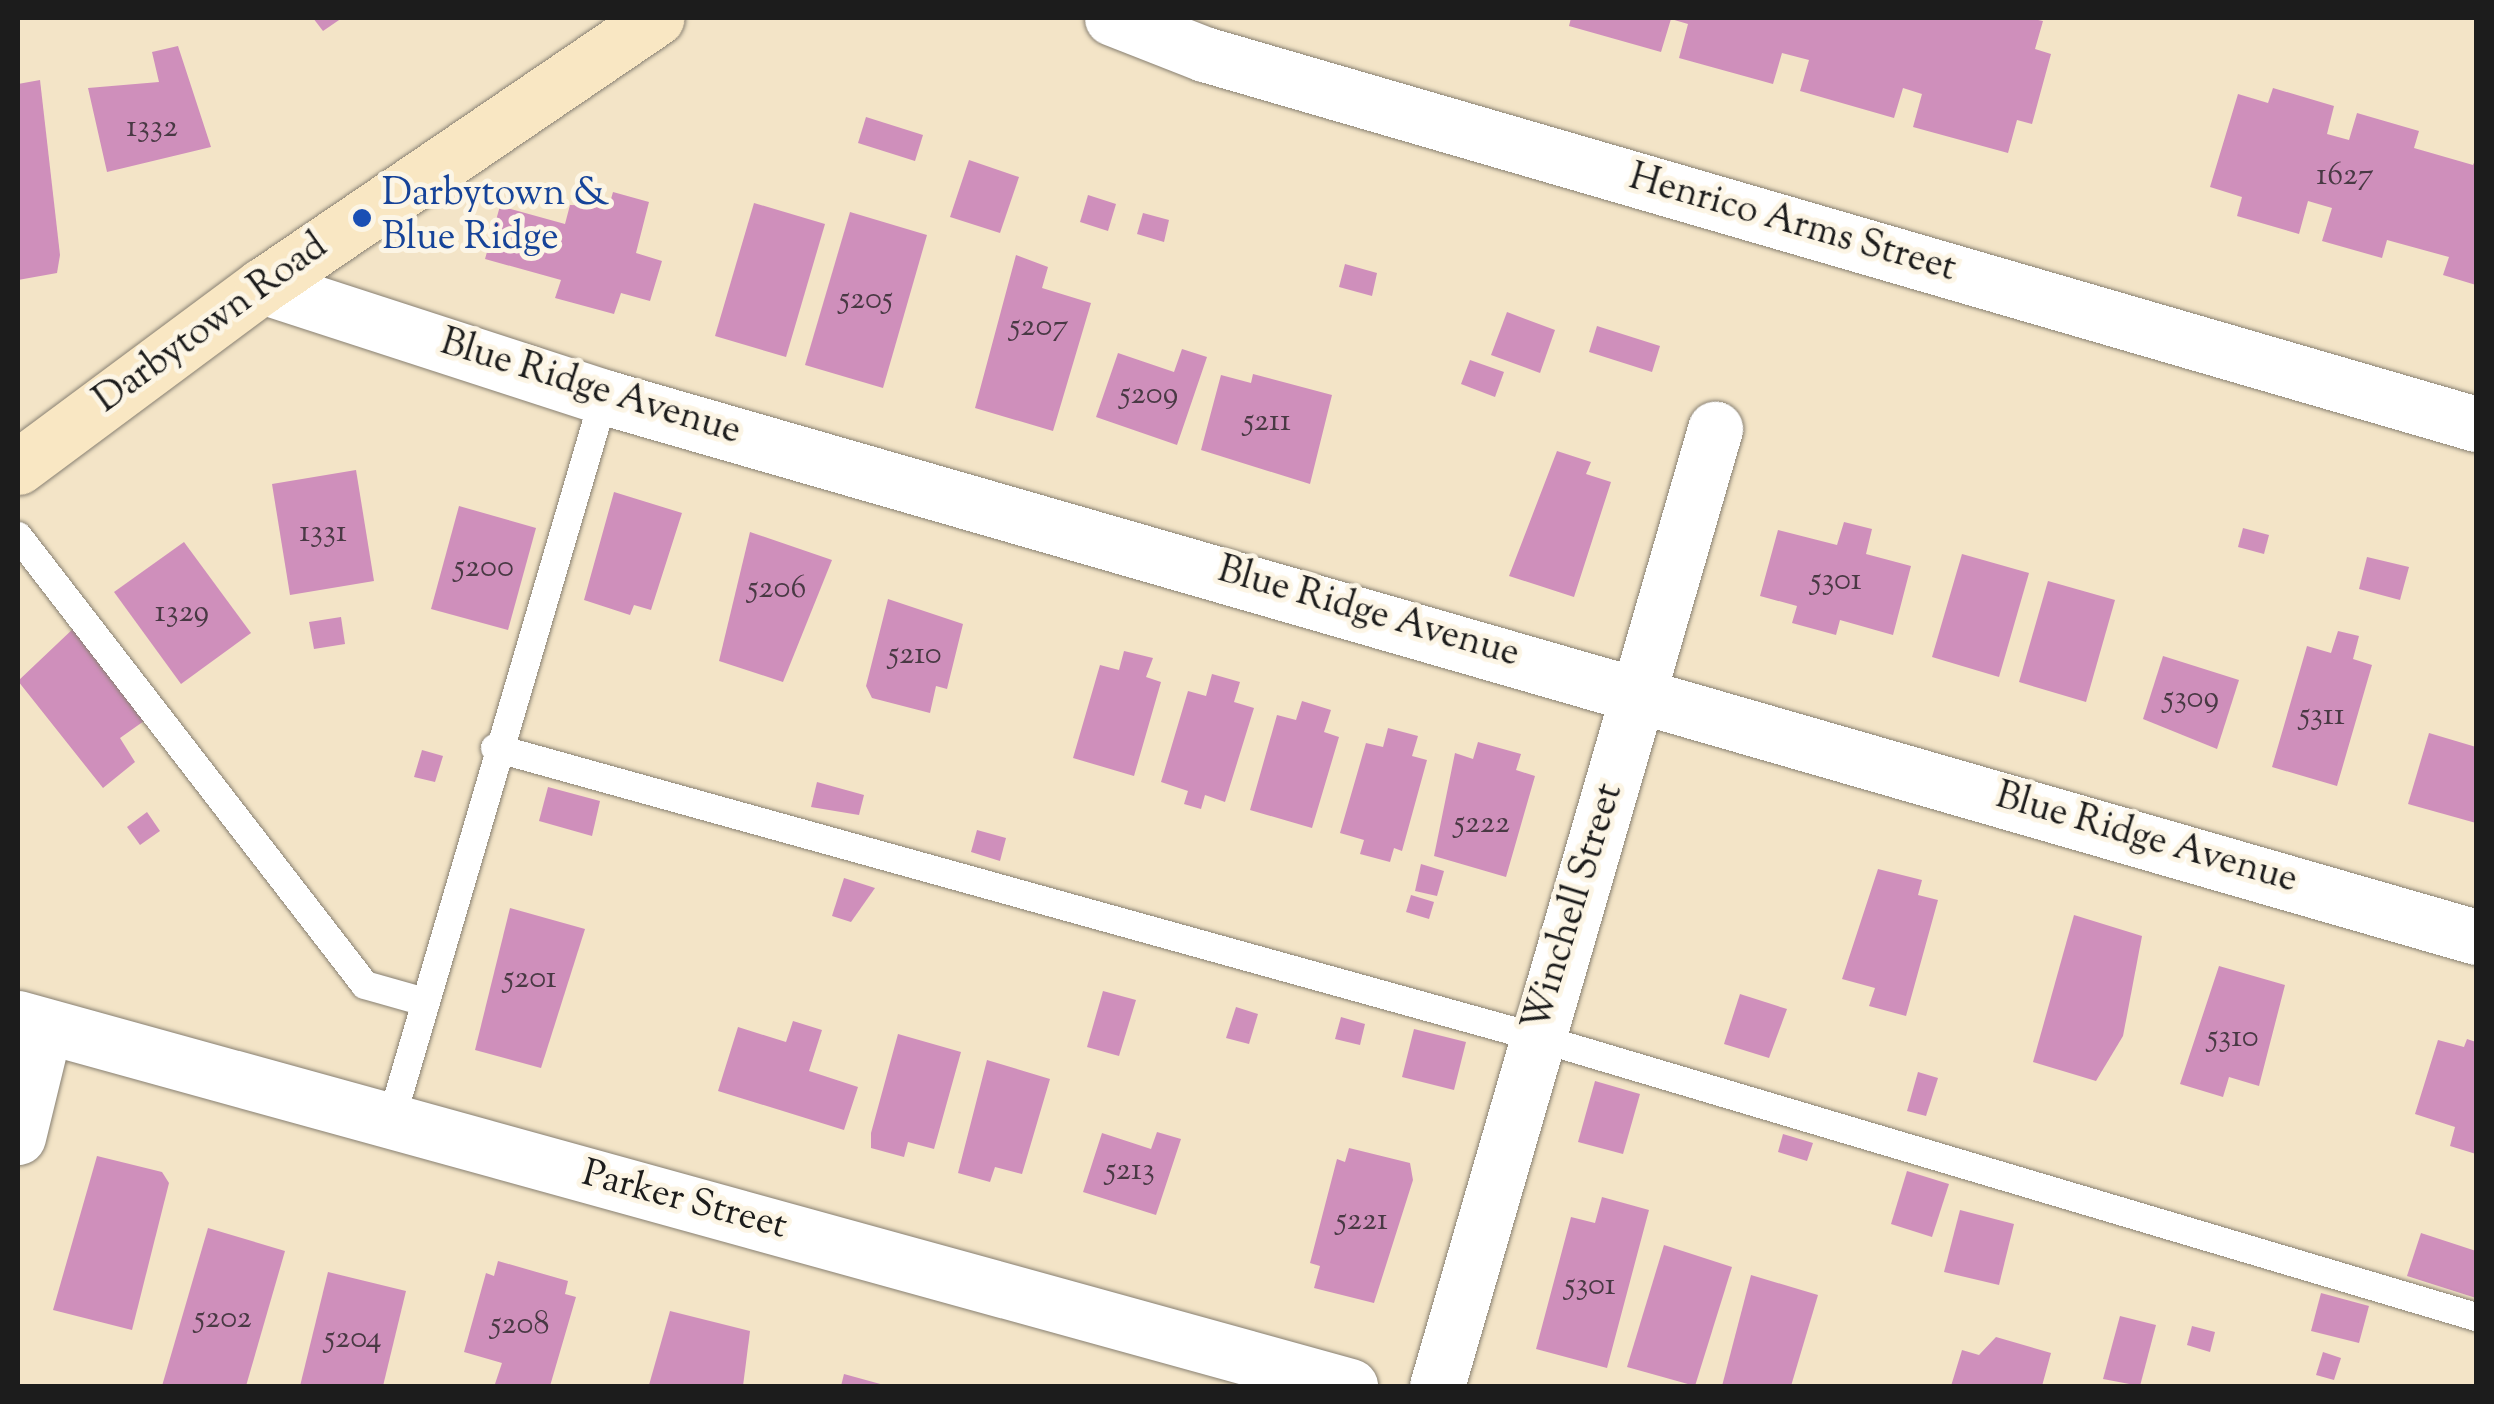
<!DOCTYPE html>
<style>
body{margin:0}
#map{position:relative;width:2494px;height:1404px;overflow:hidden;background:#f3e4c7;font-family:"Sorts Mill Goudy",serif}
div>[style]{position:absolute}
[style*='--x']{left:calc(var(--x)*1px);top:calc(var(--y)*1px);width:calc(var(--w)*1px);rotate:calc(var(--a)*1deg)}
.building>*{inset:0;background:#cf8fbb}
.roads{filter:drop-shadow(0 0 2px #888072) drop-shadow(0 0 2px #888072)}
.service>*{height:28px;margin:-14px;padding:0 14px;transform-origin:14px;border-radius:14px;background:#fff}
.minor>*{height:55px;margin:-27.5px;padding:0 27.5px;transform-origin:27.5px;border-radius:27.5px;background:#fff}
.secondary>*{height:55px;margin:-27.5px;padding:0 27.5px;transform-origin:27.5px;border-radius:27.5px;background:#f9e7c3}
.dots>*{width:28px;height:28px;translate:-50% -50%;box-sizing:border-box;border:5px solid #fcf5e5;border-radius:50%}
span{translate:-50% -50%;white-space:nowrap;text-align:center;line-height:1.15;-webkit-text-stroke:10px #fcf5e5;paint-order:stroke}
.number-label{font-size:32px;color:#493944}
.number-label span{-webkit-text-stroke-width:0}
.transit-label{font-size:38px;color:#164399}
.left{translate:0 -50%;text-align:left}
.street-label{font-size:38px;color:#1c1c1c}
.frame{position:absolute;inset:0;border:20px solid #1c1c1c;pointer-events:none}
</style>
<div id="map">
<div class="building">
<i style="clip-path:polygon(313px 18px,342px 18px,323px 31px)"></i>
<i style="clip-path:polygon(1571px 18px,2029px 18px,2043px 21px,2035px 49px,2051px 54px,2032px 124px,2017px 120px,2008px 153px,1913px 127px,1922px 94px,1903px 88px,1894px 118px,1800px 91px,1809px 60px,1782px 53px,1773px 84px,1679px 58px,1688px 24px,1671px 19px,1661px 52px,1569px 26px)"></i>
<i style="clip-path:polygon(178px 46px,211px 147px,107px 172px,88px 88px,159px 82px,152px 52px)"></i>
<i style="clip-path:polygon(40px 80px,60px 255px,57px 273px,18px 280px,18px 84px)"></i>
<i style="clip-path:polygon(2273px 88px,2334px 106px,2327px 134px,2349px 140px,2357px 113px,2419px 131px,2414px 148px,2473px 165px,2476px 158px,2476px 285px,2443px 275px,2449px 257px,2387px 240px,2382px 258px,2322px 241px,2332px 208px,2308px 201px,2299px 234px,2237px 216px,2242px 197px,2210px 187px,2238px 94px,2268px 103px)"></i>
<i style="clip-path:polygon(866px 117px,923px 135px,915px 161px,858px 143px)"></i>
<i style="clip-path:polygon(969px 160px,1019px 177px,1000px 233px,950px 217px)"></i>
<i style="clip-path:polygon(613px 192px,649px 202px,636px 253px,662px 261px,650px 301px,621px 293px,614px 314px,555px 298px,561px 280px,485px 259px,500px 206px,565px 224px,570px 205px,609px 206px)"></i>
<i style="clip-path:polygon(1088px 195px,1116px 204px,1108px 231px,1080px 222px)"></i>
<i style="clip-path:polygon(754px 203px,825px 224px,786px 357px,715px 336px)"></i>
<i style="clip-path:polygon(850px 212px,927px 235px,883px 388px,805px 365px)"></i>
<i style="clip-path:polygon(1143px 213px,1169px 220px,1164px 242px,1137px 234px)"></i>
<i style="clip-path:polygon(1016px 255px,1048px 267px,1042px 288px,1091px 303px,1053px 431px,975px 408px)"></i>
<i style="clip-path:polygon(1345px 264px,1377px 273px,1372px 296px,1339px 287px)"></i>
<i style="clip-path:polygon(1507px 312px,1555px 330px,1540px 373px,1491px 355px)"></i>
<i style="clip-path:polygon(1597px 326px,1660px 346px,1652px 372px,1589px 352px)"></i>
<i style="clip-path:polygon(1182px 349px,1207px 357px,1177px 445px,1096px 417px,1118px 353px,1174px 372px)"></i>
<i style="clip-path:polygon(1470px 360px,1504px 372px,1495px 397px,1461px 384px)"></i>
<i style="clip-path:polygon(1253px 374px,1332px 395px,1310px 484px,1201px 450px,1221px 375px,1251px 383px)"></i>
<i style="clip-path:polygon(1557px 451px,1591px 462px,1586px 474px,1611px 482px,1574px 597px,1509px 576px)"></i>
<i style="clip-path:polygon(356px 470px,374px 581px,290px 595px,272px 484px)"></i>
<i style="clip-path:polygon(614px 492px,682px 513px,651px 610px,634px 605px,630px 615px,584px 600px)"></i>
<i style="clip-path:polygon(459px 506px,536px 528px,508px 630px,431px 609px)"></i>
<i style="clip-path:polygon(1844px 522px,1872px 529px,1866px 554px,1911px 566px,1893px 635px,1840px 620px,1836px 635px,1792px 623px,1797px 606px,1760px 596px,1778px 530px,1837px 545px)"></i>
<i style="clip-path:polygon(2243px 528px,2269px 535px,2264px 554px,2238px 547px)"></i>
<i style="clip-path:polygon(750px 532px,832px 560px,783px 682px,719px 661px)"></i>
<i style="clip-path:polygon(184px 542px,251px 633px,181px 684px,114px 592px)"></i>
<i style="clip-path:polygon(1962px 554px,2029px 573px,1999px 677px,1932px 657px)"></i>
<i style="clip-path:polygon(2367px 557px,2409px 567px,2400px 600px,2359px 589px)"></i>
<i style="clip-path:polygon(2048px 581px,2115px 600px,2086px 702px,2019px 682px)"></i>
<i style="clip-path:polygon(888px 599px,963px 624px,947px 689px,936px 686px,930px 713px,872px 698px,866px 686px)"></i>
<i style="clip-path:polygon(341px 617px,345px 644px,314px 649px,309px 622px)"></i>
<i style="clip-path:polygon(76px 626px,144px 721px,120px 738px,135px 762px,103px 788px,18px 681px)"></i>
<i style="clip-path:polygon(2338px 631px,2359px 636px,2353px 659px,2372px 665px,2337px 786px,2272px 767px,2307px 646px,2331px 653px)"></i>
<i style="clip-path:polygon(1124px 651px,1153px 658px,1146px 677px,1161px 682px,1134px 776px,1073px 758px,1100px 665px,1119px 670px)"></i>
<i style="clip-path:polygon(2163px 656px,2239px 680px,2217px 749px,2143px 719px)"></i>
<i style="clip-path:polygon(1212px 674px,1240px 682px,1234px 702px,1254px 708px,1225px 802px,1205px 795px,1201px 809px,1184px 804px,1188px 791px,1161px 782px,1188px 691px,1206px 696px)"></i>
<i style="clip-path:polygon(1302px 701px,1331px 710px,1324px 732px,1339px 737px,1312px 828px,1250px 810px,1277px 715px,1296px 720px)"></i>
<i style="clip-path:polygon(1388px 728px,1418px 736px,1412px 756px,1427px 760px,1402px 851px,1394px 848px,1390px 862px,1360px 854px,1364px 840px,1340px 833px,1366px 743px,1383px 747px)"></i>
<i style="clip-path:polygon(2429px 733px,2476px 747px,2476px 823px,2408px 804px)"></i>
<i style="clip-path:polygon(1478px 742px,1521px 754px,1516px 770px,1535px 776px,1506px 877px,1434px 856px,1455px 753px,1473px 759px)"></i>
<i style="clip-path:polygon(422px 750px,443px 756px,435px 782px,414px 777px)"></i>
<i style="clip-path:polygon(817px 782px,864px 795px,859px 815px,811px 807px)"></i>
<i style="clip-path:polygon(548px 787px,600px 801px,592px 836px,539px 821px)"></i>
<i style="clip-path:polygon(147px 812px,160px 831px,140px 845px,127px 827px)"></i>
<i style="clip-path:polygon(977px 830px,1006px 838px,1000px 861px,971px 852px)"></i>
<i style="clip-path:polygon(1421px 864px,1444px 871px,1437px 896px,1415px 891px)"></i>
<i style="clip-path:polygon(1878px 869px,1922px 880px,1918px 895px,1938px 900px,1906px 1016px,1869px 1006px,1875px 988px,1842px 979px)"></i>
<i style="clip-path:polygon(844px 878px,875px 888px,851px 922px,832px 916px)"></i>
<i style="clip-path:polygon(1411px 895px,1434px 902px,1429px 919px,1406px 912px)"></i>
<i style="clip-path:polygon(510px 908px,585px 929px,541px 1068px,475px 1050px)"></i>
<i style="clip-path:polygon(2074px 915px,2142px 936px,2123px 1036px,2096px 1081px,2033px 1062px)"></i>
<i style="clip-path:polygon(2219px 966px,2285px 985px,2259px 1086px,2229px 1077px,2223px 1097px,2180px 1084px)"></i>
<i style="clip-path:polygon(1103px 991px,1136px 1000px,1119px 1056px,1087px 1047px)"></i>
<i style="clip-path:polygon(1740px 994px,1787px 1009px,1769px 1058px,1724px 1044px)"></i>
<i style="clip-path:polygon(1236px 1007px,1258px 1014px,1249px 1044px,1226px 1038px)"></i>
<i style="clip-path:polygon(1341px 1017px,1365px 1024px,1360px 1045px,1335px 1039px)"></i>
<i style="clip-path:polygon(793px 1021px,822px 1030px,809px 1071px,858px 1087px,844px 1130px,718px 1091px,738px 1027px,786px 1042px)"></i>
<i style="clip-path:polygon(1414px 1029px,1466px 1042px,1454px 1090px,1402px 1077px)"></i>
<i style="clip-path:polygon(898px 1034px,961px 1052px,934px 1149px,908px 1142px,904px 1157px,871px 1148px,871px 1133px)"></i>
<i style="clip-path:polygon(2467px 1039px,2476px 1042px,2476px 1154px,2450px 1146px,2455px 1127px,2415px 1114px,2438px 1040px,2464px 1047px)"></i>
<i style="clip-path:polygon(987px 1060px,1050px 1079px,1022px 1174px,995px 1167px,990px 1182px,958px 1173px)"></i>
<i style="clip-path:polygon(1918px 1072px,1938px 1078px,1926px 1116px,1907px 1111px)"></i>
<i style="clip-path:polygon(1595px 1081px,1640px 1094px,1623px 1154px,1578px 1142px)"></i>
<i style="clip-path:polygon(1157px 1132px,1181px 1139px,1156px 1215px,1083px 1192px,1102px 1133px,1151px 1149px)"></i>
<i style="clip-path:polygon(1783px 1134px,1813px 1143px,1807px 1161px,1778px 1152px)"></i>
<i style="clip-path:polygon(1349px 1148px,1410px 1163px,1413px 1180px,1374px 1303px,1314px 1288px,1320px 1266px,1310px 1263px,1337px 1159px,1345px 1162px)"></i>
<i style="clip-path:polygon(97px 1156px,162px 1172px,169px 1183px,132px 1330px,53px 1310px)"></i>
<i style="clip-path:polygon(1907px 1171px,1949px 1184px,1932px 1237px,1891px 1224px)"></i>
<i style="clip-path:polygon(1602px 1197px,1649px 1210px,1607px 1368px,1536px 1349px,1571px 1217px,1595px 1223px)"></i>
<i style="clip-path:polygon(1960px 1210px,2014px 1224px,1999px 1285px,1944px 1272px)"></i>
<i style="clip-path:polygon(208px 1228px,285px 1251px,246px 1386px,162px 1386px)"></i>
<i style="clip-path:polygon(2421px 1233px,2476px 1251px,2476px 1298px,2407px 1276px)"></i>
<i style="clip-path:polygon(1664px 1245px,1732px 1267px,1695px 1386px,1627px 1367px)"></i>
<i style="clip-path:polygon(498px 1261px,568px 1281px,565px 1294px,576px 1297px,550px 1386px,495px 1384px,502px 1363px,464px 1352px,486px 1273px,494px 1276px)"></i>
<i style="clip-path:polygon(328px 1272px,406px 1291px,383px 1386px,300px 1386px)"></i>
<i style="clip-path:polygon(1751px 1275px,1818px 1295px,1791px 1386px,1722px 1386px)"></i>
<i style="clip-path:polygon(2321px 1293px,2369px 1306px,2359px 1343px,2311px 1331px)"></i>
<i style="clip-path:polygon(670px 1311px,750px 1331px,743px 1386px,649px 1385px)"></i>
<i style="clip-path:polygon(2120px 1316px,2156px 1325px,2140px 1386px,2103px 1379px)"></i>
<i style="clip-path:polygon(2192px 1326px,2215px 1332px,2210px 1352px,2187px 1345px)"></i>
<i style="clip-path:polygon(1996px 1337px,2051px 1353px,2042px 1386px,1951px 1386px,1962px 1350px,1979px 1355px)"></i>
<i style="clip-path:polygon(2323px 1352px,2341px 1358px,2334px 1380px,2316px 1375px)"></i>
<i style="clip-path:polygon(844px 1374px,884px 1385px,884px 1386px,841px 1386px)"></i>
</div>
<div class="roads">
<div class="service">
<i style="--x:18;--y:536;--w:567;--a:52.3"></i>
<i style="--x:365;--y:985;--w:62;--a:15.8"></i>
<i style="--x:495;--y:748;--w:1079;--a:15.53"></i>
<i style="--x:1535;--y:1037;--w:982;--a:16.57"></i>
<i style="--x:391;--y:1121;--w:755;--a:-73.61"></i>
</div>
<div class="minor">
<i style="--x:1112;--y:18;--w:99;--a:21.4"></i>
<i style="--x:1204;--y:54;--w:1325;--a:16.22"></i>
<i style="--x:262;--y:286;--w:360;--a:18"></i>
<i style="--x:604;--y:397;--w:1948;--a:16.09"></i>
<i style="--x:18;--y:1018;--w:1382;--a:15.44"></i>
<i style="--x:18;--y:1137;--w:114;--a:-76.3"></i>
<i style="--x:1437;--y:1386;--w:997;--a:-73.8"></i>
</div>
<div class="secondary">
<i style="--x:18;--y:467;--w:304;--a:-36.6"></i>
<i style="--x:262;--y:286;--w:477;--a:-34.2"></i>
</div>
</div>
<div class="dots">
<i style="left:362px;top:218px;background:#1a4fb4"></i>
</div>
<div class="number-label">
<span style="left:152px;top:128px">1332</span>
<span style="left:2345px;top:176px">1627</span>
<span style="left:866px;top:300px">5205</span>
<span style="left:1039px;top:327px">5207</span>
<span style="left:1149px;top:395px">5209</span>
<span style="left:1267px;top:422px">5211</span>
<span style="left:323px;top:533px">1331</span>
<span style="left:484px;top:568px">5200</span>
<span style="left:1836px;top:581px">5301</span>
<span style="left:777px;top:589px">5206</span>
<span style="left:182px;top:613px">1329</span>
<span style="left:915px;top:655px">5210</span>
<span style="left:2191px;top:699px">5309</span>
<span style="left:2322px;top:716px">5311</span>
<span style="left:1482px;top:824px">5222</span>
<span style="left:530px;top:979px">5201</span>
<span style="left:2233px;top:1038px">5310</span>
<span style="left:1130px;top:1171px">5213</span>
<span style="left:1362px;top:1221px">5221</span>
<span style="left:1590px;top:1286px">5301</span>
<span style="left:223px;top:1319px">5202</span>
<span style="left:520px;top:1325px">5208</span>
<span style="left:353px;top:1339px">5204</span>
</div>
<div class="transit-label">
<span class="left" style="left:382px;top:218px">Darbytown &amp;<br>Blue Ridge</span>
</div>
<div class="street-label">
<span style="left:1792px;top:225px;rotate:16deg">Henrico Arms Street</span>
<span style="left:212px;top:325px;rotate:-36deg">Darbytown Road</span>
<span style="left:590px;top:389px;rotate:17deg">Blue Ridge Avenue</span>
<span style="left:1368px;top:614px;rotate:16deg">Blue Ridge Avenue</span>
<span style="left:2146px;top:840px;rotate:16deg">Blue Ridge Avenue</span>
<span style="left:1575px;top:908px;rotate:-73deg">Winchell Street</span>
<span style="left:684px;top:1202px;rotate:15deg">Parker Street</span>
</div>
<div class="frame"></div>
</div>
